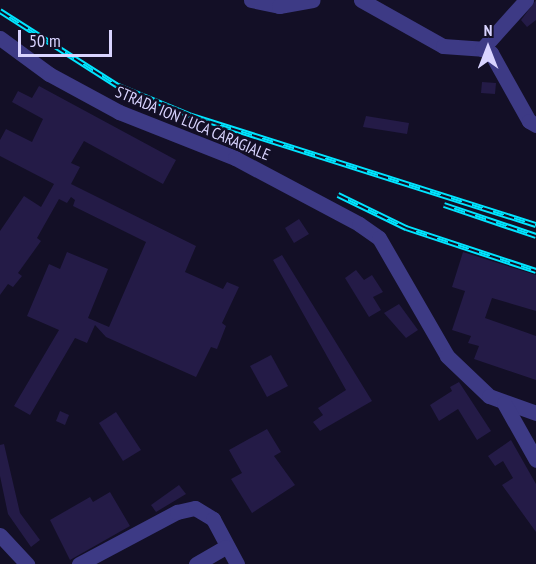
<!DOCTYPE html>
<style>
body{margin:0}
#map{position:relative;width:536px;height:564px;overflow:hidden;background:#130f26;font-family:"PT Sans Narrow",sans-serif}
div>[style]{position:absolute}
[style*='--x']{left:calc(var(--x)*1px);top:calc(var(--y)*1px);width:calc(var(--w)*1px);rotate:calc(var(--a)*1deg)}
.building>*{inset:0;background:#241b47}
.minor>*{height:15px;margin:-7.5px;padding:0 7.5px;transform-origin:7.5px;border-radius:7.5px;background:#3d3a85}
.rail>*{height:6px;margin-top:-3px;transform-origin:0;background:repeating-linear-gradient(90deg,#130f26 0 11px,#00e5ff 0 22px);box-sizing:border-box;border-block:2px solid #00e5ff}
span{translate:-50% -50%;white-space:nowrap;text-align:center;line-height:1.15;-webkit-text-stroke:5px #130f26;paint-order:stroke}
.street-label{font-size:16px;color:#d9d4ff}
.north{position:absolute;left:458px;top:18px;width:60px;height:60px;-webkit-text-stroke:4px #130f26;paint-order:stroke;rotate:0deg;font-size:16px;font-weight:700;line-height:24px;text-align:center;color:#d9d4ff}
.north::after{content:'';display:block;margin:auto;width:21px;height:27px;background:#d9d4ff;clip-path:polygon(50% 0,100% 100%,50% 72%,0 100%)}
.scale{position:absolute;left:18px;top:30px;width:94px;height:27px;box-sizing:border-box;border:3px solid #d9d4ff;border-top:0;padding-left:8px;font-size:18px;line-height:21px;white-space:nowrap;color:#d9d4ff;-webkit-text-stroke:4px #130f26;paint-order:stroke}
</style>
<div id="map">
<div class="building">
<i style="clip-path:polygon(536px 0,536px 20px,527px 27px,521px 20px)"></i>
<i style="clip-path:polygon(482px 82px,496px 83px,495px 94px,481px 93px)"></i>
<i style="clip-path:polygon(39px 86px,176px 160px,163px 184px,84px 141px,71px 163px,80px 167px,71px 184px,196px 246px,185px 272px,223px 289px,227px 282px,239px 287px,222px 323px,226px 326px,217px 349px,211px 347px,196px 377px,106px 337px,95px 325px,87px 343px,75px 338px,30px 415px,14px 406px,59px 330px,27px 316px,49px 264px,60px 269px,67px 252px,108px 269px,88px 318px,109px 327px,146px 242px,73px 206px,75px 200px,71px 197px,67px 203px,59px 199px,37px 238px,41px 241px,18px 273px,22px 276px,13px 287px,8px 284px,0 295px,0 231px,24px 196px,41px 207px,54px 184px,0 156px,0 140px,6px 129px,32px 142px,43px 119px,12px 102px,18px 91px,32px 98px)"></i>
<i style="clip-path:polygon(366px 116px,409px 123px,407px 134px,363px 127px)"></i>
<i style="clip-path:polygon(299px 219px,309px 234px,294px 243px,285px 228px)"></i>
<i style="clip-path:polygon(463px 252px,536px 275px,536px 311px,492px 298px,485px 318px,536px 336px,536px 380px,474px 359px,479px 346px,468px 343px,471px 336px,452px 330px,465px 291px,452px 287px)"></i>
<i style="clip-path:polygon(282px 255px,372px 401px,320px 431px,313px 422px,323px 415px,318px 408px,346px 390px,273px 260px)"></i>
<i style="clip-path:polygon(356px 270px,364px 280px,372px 275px,383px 292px,373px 297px,381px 310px,369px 317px,345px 278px)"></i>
<i style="clip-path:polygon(399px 304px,418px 330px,406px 338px,384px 313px)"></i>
<i style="clip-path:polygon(271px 355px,288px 386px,267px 397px,250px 366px)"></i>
<i style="clip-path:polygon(459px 382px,491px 431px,477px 440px,458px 409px,439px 421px,430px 405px,452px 391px,450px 387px)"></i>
<i style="clip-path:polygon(60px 411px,69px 415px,65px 425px,56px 421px)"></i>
<i style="clip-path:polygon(116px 412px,141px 450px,123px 461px,99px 423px)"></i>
<i style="clip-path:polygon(267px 429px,281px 452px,274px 456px,295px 485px,252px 513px,231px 479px,242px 473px,229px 450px)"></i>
<i style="clip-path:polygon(511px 440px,536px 484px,536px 532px,502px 485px,513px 478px,503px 461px,495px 466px,488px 456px)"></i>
<i style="clip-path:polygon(4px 444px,20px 513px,40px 540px,31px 547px,8px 514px,0 476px,0 445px)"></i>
<i style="clip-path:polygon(179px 485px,186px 494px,156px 512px,151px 505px)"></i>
<i style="clip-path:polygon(110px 492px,130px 526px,70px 560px,50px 520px,90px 497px,93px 502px)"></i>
</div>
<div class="minor">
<i style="--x:251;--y:0;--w:29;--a:12"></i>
<i style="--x:279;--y:6;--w:34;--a:-10"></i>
<i style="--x:361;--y:0;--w:94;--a:29.3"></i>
<i style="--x:443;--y:46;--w:39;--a:4"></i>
<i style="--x:482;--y:49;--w:10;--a:24"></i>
<i style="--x:491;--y:53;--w:78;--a:60.8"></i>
<i style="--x:529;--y:121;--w:8;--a:30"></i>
<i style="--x:0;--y:38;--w:61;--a:36.3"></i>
<i style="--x:49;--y:74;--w:80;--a:28.5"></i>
<i style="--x:119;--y:112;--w:125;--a:21.6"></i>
<i style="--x:235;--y:158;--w:140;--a:28"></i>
<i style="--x:359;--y:224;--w:24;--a:35"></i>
<i style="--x:379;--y:238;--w:136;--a:60"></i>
<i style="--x:447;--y:356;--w:58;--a:43.6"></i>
<i style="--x:489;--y:396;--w:50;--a:19.9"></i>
<i style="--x:482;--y:49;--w:66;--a:-48.1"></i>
<i style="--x:504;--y:403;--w:65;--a:60.7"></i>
<i style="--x:0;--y:535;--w:40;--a:47"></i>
<i style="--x:79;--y:564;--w:111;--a:-28"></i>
<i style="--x:177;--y:512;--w:18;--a:-13"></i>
<i style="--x:195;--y:508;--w:21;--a:31"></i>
<i style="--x:213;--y:519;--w:51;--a:61.9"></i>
<i style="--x:196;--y:564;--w:34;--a:-30"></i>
</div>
<div class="rail">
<i style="--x:0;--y:11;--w:138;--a:32.5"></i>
<i style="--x:116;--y:85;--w:79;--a:22.3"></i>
<i style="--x:189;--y:115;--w:364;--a:17.6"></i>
<i style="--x:338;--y:195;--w:76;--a:25.9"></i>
<i style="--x:406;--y:228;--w:137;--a:18.3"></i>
<i style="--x:444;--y:205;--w:97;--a:18.6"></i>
</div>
<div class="street-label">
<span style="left:193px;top:123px;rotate:23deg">STRADA ION LUCA CARAGIALE</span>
</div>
<div class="north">N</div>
<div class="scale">50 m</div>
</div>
